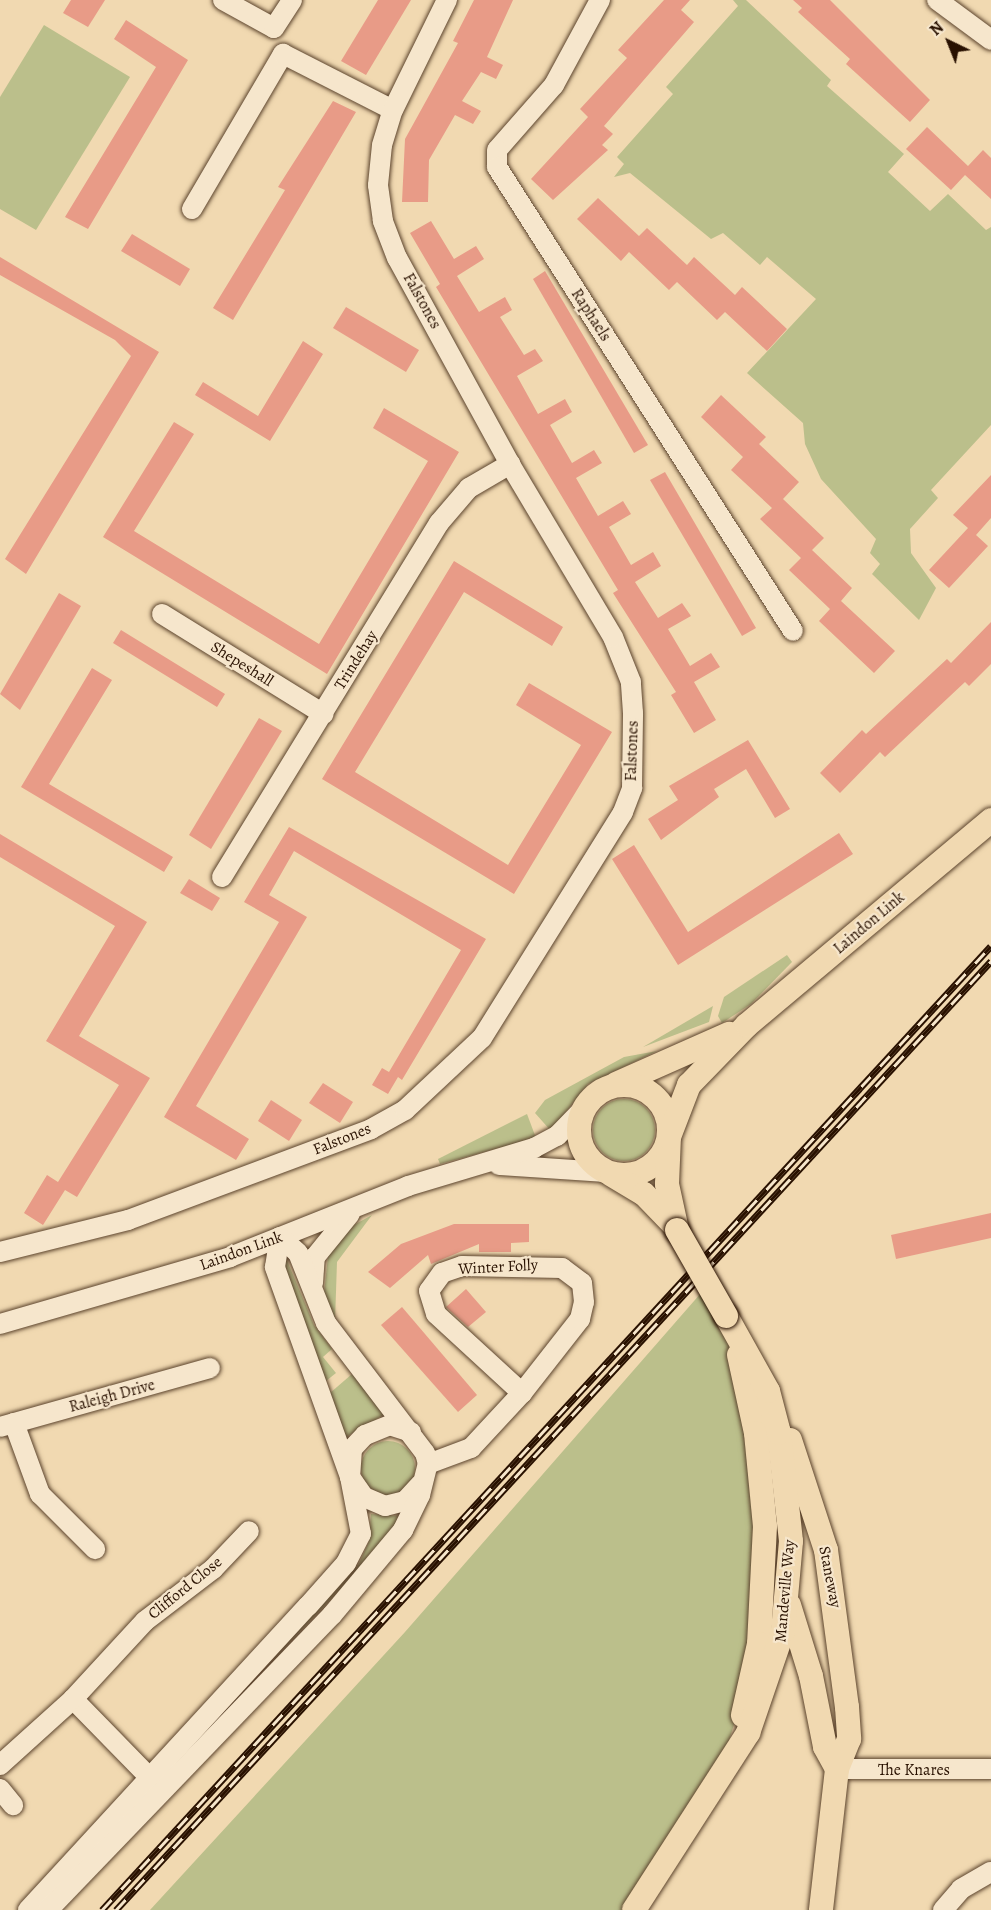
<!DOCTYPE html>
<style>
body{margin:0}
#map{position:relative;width:991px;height:1910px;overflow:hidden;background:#f1d9b1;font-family:Alegreya,serif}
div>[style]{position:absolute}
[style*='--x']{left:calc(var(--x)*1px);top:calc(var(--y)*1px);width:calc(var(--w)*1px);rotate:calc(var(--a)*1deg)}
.green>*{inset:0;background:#bbbf8b}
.round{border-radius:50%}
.building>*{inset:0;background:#e89b87}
.roads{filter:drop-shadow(0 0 2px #5b432c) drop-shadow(0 0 2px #5b432c)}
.minor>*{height:20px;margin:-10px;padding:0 10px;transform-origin:10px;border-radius:10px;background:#f6e6cc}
.major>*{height:24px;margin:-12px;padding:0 12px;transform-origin:12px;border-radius:12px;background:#f1d9b1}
.major>.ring{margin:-12px;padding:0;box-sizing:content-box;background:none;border:24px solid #f1d9b1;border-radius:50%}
.rail>*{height:7px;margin-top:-3.5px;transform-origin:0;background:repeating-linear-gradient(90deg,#f6e6cc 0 14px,#291100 0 28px);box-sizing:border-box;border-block:2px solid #291100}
.bridges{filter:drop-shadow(0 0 2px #291100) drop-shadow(0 0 2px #291100)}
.major-bridge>*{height:24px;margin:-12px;padding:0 12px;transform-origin:12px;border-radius:12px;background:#f1d9b1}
span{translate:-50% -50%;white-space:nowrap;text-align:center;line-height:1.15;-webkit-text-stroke:4.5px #f6e6cc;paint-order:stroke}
.street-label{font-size:16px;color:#291100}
.north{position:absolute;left:919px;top:12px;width:60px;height:60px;-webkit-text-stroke:4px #f6e6cc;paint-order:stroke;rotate:317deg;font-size:16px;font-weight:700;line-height:24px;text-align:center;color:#291100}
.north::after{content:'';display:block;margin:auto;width:21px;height:27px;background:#291100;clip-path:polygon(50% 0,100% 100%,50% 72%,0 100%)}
</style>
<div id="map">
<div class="green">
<i style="clip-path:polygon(733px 0,746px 0,831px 80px,827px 86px,904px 154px,888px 172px,930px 211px,948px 194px,986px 230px,991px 227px,991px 425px,931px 490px,938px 498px,910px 529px,911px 553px,936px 588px,919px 620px,872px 574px,880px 564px,870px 553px,876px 539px,821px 479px,805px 444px,803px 423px,747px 373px,816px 299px,767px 257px,760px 265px,723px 233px,711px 239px,630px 173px,614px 177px,624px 164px,617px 157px,673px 94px,666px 87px,738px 6px)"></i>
<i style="clip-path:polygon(44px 25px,130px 77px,36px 230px,0 209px,0 97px)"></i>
<i style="clip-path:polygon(787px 955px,792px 962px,751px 1004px,722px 1023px,718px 1016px,724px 997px)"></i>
<i style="clip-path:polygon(713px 1006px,709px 1022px,643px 1047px)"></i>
<i style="clip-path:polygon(657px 1051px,588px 1084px,551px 1131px,535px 1113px,545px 1100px,624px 1057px)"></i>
<i class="round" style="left:593px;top:1099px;width:62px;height:62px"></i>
<i style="clip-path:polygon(527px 1114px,536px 1138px,440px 1164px,438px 1159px)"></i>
<i style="clip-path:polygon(372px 1215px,337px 1262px,335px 1322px,324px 1294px,328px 1256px,354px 1225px)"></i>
<i style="clip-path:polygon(286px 1258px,314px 1325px,332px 1349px,323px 1357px,336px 1373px,326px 1381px,283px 1265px)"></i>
<i style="clip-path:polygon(708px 1285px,746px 1376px,759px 1644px,713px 1792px,634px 1910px,150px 1910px,405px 1632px)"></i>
<i style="clip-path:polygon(352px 1374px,385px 1414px,346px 1437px,330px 1393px)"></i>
<i class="round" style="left:361px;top:1441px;width:54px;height:54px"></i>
<i style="clip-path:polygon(371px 1514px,401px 1516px,364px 1565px,234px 1699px,359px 1564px,369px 1541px)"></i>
</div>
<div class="building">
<i style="clip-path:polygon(71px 0,105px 0,88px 27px,63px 13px)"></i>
<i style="clip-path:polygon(378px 0,411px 0,366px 75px,341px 61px)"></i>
<i style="clip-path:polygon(474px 0,513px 0,487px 57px,503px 65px,496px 79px,481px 72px,462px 101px,481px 111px,473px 124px,455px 115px,429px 160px,428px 202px,402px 202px,405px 139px,458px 43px,453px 41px)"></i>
<i style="clip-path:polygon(664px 0,690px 0,681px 10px,694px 22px,604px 126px,613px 134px,602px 145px,608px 150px,553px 200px,531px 179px,588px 117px,580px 109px,627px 58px,618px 50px)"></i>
<i style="clip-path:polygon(793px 0,830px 0,930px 100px,910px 122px,846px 64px,850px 59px,798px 12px,802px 8px)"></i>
<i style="clip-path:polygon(126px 20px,188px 60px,88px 229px,65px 217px,156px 67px,114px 39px)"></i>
<i style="clip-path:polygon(333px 101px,356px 112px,233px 320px,213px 308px,285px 190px,278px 187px)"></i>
<i style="clip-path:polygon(927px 127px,968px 166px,983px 150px,991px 158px,991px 199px,965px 175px,951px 190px,906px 149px)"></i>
<i style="clip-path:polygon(598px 198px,639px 236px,647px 228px,687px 265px,694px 257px,735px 295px,742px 287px,787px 329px,767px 351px,725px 312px,717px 320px,677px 282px,669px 290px,629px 252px,621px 261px,577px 219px)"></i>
<i style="clip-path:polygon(431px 221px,454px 259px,476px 246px,484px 259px,457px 276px,479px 312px,505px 297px,512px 310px,500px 317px,524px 355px,535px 349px,543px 361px,517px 376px,538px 414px,565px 399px,572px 412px,550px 425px,572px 463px,594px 450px,602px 463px,576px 478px,598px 516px,623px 501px,631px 514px,609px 527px,631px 565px,653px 552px,661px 566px,635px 582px,658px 618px,682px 603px,691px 616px,668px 629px,690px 666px,711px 653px,720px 667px,694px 682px,716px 720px,694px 733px,671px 695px,676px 692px,613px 593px,618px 590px,436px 287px,440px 284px,410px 233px)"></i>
<i style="clip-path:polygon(132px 234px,190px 269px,180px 286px,121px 251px)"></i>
<i style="clip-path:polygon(0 257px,159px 352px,26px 574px,5px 559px,131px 356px,115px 340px,0 275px)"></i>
<i style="clip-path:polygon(545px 271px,648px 445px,634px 453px,533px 279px)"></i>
<i style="clip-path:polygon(346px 307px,419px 350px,406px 372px,333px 328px)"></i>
<i style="clip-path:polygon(303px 341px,323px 354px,270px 441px,195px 395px,203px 382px,258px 416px)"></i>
<i style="clip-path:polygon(721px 395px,766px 437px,759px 444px,799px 482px,783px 499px,824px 538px,812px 550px,852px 588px,841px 601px,895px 651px,874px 673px,819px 621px,830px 609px,789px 570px,801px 558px,760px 519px,772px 508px,731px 470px,743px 457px,701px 417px)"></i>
<i style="clip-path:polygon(384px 408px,459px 452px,327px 674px,103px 537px,174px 422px,194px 434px,134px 531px,319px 644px,428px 461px,373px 428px)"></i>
<i style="clip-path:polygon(665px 472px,756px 628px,742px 636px,650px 480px)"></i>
<i style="clip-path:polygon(991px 475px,991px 518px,976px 535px,988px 546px,949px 588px,929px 570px,968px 528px,953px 515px)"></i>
<i style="clip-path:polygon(454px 561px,563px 627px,552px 646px,464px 592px,355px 772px,508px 865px,581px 745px,516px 705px,529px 683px,612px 732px,514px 894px,322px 779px)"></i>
<i style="clip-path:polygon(59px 593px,81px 606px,20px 710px,0 694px)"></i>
<i style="clip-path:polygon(991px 622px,991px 664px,969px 686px,965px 682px,885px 757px,880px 752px,840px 793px,820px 773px,862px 730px,866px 734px,947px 659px,951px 663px)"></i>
<i style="clip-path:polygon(121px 630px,225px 694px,217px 707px,113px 643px)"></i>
<i style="clip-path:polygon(92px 668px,112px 680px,49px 784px,173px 857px,164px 872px,21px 787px)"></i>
<i style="clip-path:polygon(259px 718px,282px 731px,211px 849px,189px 835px)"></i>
<i style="clip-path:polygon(748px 740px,790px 809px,775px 818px,746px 769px,714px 789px,719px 797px,661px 840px,648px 819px,678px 800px,669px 786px)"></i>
<i style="clip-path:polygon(289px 827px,486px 939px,402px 1080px,398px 1077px,388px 1094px,372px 1085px,382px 1068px,389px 1072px,461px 950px,294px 851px,269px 895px,307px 917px,196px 1106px,249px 1139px,236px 1160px,164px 1117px,279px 922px,244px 902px)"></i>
<i style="clip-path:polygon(839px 833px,853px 854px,678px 965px,612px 859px,634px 845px,688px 932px)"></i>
<i style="clip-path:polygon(0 834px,147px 922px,79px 1036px,150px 1078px,77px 1197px,65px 1190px,43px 1225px,24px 1213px,47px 1175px,58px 1182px,119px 1085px,46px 1041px,115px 926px,0 857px)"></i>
<i style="clip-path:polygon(189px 879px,220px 898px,212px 911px,180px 893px)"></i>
<i style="clip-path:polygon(323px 1083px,353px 1102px,340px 1123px,309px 1103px)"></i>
<i style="clip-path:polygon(271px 1100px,302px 1120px,289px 1141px,258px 1121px)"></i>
<i style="clip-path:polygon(991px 1213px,991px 1238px,896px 1259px,891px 1235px)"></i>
<i style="clip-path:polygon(454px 1224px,529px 1224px,529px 1242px,511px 1243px,511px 1252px,479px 1252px,479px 1244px,431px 1264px,428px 1255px,390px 1288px,368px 1272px,401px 1244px)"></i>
<i style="clip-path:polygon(466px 1289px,486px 1312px,468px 1327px,446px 1307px)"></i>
<i style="clip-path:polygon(402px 1307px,477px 1395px,458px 1412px,381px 1325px)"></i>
</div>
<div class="roads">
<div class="minor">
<i style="--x:223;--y:0;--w:58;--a:28.8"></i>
<i style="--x:274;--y:28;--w:33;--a:-57"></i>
<i style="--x:600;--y:0;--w:97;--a:118.4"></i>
<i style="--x:554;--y:85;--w:86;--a:131.2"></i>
<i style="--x:497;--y:150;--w:17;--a:90"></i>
<i style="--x:497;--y:167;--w:550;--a:57.46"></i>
<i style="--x:937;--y:0;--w:67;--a:36.5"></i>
<i style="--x:192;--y:209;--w:180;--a:-59.6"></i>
<i style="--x:283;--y:54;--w:123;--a:27"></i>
<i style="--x:162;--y:614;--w:190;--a:31.8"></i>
<i style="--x:222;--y:877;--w:415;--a:-58.5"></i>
<i style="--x:439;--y:523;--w:46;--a:-49.4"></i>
<i style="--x:469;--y:488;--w:48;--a:-30.3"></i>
<i style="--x:499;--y:1165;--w:105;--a:3.8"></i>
<i style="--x:0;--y:1252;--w:132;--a:-14"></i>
<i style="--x:128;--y:1220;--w:259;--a:-20.5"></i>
<i style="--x:371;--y:1129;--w:39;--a:-29"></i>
<i style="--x:405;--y:1110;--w:105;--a:-43.1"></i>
<i style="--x:482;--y:1038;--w:266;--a:-58"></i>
<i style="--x:623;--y:812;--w:26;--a:-69"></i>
<i style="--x:632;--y:788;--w:75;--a:-89.2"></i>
<i style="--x:633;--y:713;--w:31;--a:-94"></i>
<i style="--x:631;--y:682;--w:48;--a:-111.8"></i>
<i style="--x:613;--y:637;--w:201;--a:-120.8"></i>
<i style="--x:510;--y:464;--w:235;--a:-118.7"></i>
<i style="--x:397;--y:258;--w:40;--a:-111"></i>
<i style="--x:383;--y:221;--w:36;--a:-98"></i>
<i style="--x:378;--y:185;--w:40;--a:-84.3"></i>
<i style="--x:382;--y:145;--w:37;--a:-73"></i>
<i style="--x:393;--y:110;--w:123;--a:-63.9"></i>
<i style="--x:313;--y:1283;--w:26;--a:-86"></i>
<i style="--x:315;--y:1257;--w:55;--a:-50.9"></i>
<i style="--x:0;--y:1324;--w:240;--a:-16.2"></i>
<i style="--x:230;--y:1257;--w:192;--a:-21.7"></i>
<i style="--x:408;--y:1186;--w:132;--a:-16.8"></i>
<i style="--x:534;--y:1148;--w:26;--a:-28"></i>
<i style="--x:557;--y:1136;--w:36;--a:-46"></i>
<i style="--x:14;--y:1423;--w:76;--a:69.9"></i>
<i style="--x:40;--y:1494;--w:78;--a:45"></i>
<i style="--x:0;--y:1427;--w:218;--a:-15.7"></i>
<i style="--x:411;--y:1432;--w:22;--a:-162"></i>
<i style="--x:390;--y:1425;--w:27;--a:158"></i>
<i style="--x:365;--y:1435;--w:19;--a:133"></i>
<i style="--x:352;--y:1449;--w:28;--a:94"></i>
<i style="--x:350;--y:1477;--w:24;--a:55"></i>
<i style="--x:364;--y:1497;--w:23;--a:23"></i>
<i style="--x:385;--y:1506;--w:21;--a:-14"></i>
<i style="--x:405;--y:1501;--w:23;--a:-47"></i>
<i style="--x:428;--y:1464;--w:46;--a:-20.4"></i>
<i style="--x:471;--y:1448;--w:75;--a:-47.2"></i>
<i style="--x:522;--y:1393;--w:94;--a:-51.9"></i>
<i style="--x:580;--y:1319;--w:17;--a:-77"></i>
<i style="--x:584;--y:1302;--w:19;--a:-96"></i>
<i style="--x:582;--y:1283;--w:25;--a:-143"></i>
<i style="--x:562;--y:1268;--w:100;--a:-178.9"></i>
<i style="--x:462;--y:1266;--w:21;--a:161"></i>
<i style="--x:442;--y:1273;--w:22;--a:126"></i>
<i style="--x:429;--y:1291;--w:24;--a:73"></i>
<i style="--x:436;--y:1314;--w:117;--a:42.6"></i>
<i style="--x:73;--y:1699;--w:120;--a:45.7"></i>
<i style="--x:0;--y:1765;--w:98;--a:-42.1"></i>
<i style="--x:73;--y:1699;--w:106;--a:-47.3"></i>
<i style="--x:145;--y:1621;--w:86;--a:-37.4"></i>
<i style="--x:213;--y:1569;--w:52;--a:-46.5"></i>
<i style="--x:837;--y:1769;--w:154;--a:0"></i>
<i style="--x:0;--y:1789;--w:21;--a:51"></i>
<i style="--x:28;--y:1910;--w:413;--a:-47.4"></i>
<i style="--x:308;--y:1606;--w:57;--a:-48.5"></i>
<i style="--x:346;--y:1563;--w:33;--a:-63"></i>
<i style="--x:361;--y:1534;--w:58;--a:-100.9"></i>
<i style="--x:350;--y:1477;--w:223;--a:-109.7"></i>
<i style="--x:275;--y:1267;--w:30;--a:-81"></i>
<i style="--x:48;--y:1910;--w:409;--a:-46.1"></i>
<i style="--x:332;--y:1615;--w:111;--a:-50.1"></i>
<i style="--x:403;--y:1530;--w:39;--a:-64"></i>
<i style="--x:420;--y:1495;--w:32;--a:-76"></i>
<i style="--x:428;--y:1464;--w:11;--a:-105"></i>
<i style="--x:425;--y:1453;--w:163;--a:-127.3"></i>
<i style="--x:326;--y:1323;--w:75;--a:-111.8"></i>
<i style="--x:298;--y:1253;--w:24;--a:-138"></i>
<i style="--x:943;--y:1910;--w:28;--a:-49"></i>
<i style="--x:961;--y:1889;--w:34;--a:-30"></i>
</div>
<div class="major">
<i style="--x:616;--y:1084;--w:124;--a:-23.9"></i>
<i class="ring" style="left:579px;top:1085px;width:66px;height:66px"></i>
<i style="--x:612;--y:1175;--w:37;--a:31"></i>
<i style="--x:644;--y:1194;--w:43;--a:45.9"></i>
<i style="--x:677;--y:1230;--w:47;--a:-102.3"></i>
<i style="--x:667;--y:1184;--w:47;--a:-87.6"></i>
<i style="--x:669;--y:1137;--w:56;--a:-69"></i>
<i style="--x:689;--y:1085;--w:83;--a:-46"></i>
<i style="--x:747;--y:1025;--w:319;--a:-40"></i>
<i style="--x:739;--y:1355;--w:80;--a:77.7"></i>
<i style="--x:756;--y:1433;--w:93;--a:84.5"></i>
<i style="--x:765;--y:1526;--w:118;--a:92.9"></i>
<i style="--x:759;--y:1644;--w:73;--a:102.7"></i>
<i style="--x:790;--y:1440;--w:116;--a:71.9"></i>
<i style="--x:826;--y:1550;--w:158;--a:82.4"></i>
<i style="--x:847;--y:1707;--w:32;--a:86"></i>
<i style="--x:849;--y:1739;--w:32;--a:112"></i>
<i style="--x:837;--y:1769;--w:142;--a:96.5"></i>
<i style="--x:789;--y:1605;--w:74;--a:72.8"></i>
<i style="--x:811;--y:1676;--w:72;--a:78.8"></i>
<i style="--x:825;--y:1747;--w:25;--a:61"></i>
<i style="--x:634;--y:1910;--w:211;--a:-57.2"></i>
<i style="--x:748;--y:1733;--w:108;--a:-71.1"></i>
<i style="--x:783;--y:1631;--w:90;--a:-84.9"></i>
<i style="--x:791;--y:1541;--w:109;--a:-96.3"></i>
<i style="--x:779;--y:1433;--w:43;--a:-104.7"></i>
<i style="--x:768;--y:1391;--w:86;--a:-119.2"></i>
</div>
</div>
<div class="rail">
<i style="--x:102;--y:1910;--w:1311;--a:-47.32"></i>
<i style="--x:116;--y:1910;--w:1291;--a:-47.32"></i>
</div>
<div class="bridges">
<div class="major-bridge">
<i style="--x:677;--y:1230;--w:99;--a:60.3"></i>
</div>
</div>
<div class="street-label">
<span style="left:422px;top:301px;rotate:61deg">Falstones</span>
<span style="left:591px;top:315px;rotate:57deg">Raphaels</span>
<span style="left:356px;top:660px;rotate:-58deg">Trindehay</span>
<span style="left:242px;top:664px;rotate:32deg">Shepeshall</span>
<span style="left:632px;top:751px;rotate:-88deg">Falstones</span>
<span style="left:869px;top:923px;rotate:-40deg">Laindon Link</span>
<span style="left:342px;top:1139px;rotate:-22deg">Falstones</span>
<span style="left:241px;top:1251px;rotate:-20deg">Laindon Link</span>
<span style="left:498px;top:1267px;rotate:-3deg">Winter Folly</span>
<span style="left:112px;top:1396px;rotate:-15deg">Raleigh Drive</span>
<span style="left:830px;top:1577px;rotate:79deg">Staneway</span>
<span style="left:185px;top:1588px;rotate:-39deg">Clifford Close</span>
<span style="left:785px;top:1591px;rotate:-85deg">Mandeville Way</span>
<span style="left:914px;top:1770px">The Knares</span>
</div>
<div class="north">N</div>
</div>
